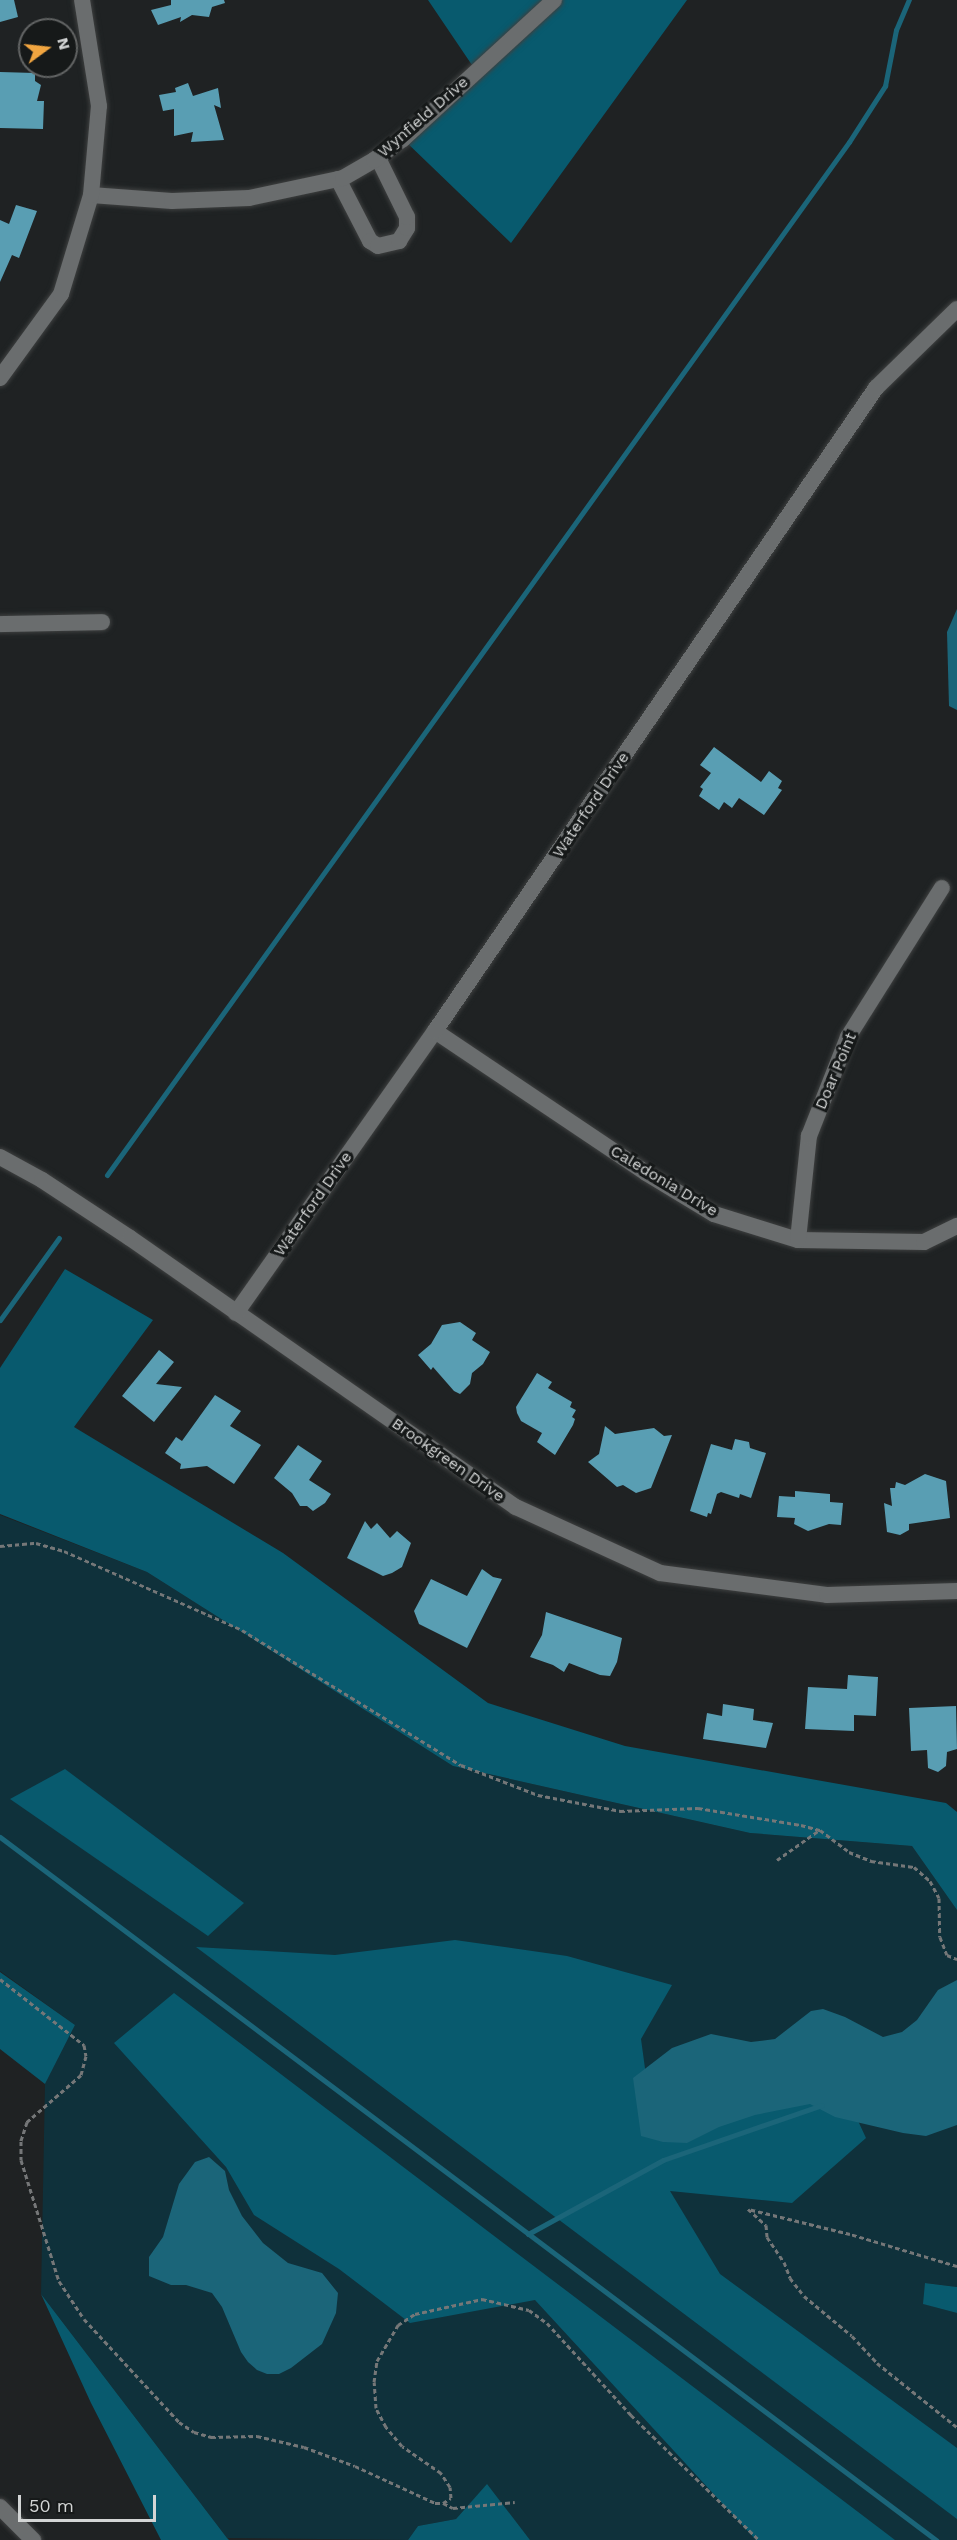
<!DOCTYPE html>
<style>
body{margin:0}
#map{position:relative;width:957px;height:2540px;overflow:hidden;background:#1f2223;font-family:"Work Sans",sans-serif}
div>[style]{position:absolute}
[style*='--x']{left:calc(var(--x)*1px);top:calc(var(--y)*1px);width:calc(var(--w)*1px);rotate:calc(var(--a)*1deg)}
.green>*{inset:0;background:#0f313b}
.forest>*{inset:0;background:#085a6e}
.water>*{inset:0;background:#1b6579}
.stream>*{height:5px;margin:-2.5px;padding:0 2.5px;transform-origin:2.5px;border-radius:2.5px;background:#1b6579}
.building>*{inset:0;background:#599eb3}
.path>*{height:3px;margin-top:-1.5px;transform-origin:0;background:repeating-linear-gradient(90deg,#757778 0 4.5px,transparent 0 7.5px)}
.roads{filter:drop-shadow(0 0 2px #3e4040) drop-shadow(0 0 2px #3e4040)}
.minor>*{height:16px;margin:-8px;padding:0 8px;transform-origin:8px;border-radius:8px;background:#6a6d6e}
span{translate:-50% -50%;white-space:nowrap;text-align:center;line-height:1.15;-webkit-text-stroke:6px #161919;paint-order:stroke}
.street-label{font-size:16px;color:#d3d5d5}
.north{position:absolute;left:18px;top:18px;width:60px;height:60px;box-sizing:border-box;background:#161919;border:2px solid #626464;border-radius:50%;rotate:75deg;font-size:16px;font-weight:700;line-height:24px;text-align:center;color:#d3d5d5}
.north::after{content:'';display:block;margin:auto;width:21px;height:27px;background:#f1a540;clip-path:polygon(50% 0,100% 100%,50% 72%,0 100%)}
.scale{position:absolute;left:18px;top:2495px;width:138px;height:27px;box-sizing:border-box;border:3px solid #d3d5d5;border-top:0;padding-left:8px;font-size:18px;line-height:21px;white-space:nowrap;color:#d3d5d5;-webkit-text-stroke:4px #161919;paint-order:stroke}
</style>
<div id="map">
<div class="green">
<i style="clip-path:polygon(0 1515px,147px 1572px,453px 1766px,750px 1833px,912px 1846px,957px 1910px,957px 2287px,926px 2283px,924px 2304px,957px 2313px,957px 2540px,530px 2540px,487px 2485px,456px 2519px,418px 2526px,408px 2540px,227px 2538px,41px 2294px,45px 2084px,75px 2025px,0 1971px)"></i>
</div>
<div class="forest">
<i style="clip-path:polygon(428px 0,687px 0,511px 243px,403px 139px,476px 71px)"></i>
<i style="clip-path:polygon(65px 1269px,153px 1320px,74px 1427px,283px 1553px,488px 1703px,625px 1746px,946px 1803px,957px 1812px,957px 1910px,912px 1846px,750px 1833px,453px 1766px,147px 1572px,0 1514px,0 1368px)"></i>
<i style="clip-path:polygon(65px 1769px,244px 1903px,208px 1936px,10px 1799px)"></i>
<i style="clip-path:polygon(455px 1940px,567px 1956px,672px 1985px,641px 2039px,647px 2083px,840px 2082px,866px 2138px,792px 2203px,670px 2191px,720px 2274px,957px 2448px,957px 2519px,196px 1947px,335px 1955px)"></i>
<i style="clip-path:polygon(0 1972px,75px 2025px,45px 2084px,0 2049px)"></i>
<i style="clip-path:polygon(174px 1993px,895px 2540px,756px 2540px,535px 2300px,410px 2323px,339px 2269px,254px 2215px,226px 2167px,114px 2043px)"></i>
<i style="clip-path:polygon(925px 2283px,957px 2287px,957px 2313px,923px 2304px)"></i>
<i style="clip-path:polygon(41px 2294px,227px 2538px,229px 2540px,161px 2540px,91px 2403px)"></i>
<i style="clip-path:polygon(487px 2484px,530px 2540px,408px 2540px,418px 2526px,456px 2519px)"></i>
</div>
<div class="water">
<i style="clip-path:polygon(957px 609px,957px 710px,949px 706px,947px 632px)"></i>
<i style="clip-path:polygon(957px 1980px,957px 2125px,926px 2136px,903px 2133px,835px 2117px,810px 2104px,755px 2115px,719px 2127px,687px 2143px,663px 2142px,641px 2136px,633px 2078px,672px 2048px,711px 2034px,751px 2042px,775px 2039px,811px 2011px,823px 2009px,845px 2017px,883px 2037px,902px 2032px,917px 2020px,938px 1990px)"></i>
<i style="clip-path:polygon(209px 2157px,225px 2171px,229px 2190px,242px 2216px,263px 2243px,288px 2263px,322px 2273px,338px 2293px,336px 2313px,322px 2344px,291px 2368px,279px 2374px,267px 2374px,257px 2370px,248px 2362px,241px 2352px,222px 2307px,212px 2293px,186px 2285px,171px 2285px,149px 2276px,149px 2257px,163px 2237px,179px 2184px,195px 2162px)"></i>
</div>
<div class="stream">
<i style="--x:107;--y:1175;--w:1272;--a:-54.31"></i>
<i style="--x:849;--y:142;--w:67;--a:-57.3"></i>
<i style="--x:885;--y:86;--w:57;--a:-78.9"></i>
<i style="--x:896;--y:30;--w:33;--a:-67"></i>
<i style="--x:0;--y:1320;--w:101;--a:-54.3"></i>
<i style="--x:0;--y:1837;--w:1171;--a:36.91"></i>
<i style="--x:528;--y:2234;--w:154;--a:-28.7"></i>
<i style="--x:663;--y:2160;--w:168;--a:-19.1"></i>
</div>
<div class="building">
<i style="clip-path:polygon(0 0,14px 0,18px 17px,0 22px)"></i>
<i style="clip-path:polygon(171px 0,224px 0,225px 3px,212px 7px,209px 17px,192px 15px,180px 22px,181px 17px,158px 25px,151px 10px,171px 5px)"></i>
<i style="clip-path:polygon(0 72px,35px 73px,35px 81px,41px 85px,37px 101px,44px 101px,43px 129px,0 128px)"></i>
<i style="clip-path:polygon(188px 83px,193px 96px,218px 88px,221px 108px,214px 105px,224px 140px,191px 142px,193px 132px,174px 136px,174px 109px,163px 111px,159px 95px,176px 92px,175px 88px)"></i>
<i style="clip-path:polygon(16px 205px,37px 211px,19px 258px,12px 255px,0 282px,0 220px,9px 224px)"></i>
<i style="clip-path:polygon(714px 747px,761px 782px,769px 771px,782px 781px,778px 788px,782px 790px,764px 815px,739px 798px,732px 808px,724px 802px,719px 810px,699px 796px,703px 789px,700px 787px,711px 773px,700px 765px)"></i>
<i style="clip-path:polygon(460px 1322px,476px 1333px,472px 1340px,490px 1352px,483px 1364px,472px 1373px,470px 1384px,460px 1394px,454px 1391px,433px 1367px,431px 1370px,418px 1355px,431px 1344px,442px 1325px)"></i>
<i style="clip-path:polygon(159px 1350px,174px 1362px,156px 1384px,182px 1387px,154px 1422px,122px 1396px)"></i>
<i style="clip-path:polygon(537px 1373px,552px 1382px,548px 1388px,572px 1402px,570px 1407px,576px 1410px,572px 1417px,575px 1419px,573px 1425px,555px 1455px,537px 1442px,542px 1433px,521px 1421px,517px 1413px,516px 1407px)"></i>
<i style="clip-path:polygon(215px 1395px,241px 1411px,230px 1426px,261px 1445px,234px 1484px,207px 1466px,180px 1469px,181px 1464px,165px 1453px,176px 1437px,182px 1441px)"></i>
<i style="clip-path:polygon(605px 1426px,615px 1434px,654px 1428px,664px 1436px,672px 1435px,651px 1488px,636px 1493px,623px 1485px,617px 1487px,588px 1462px,599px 1454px)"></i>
<i style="clip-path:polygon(735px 1439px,749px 1442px,750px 1448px,766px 1453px,751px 1498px,740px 1494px,739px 1498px,721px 1492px,717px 1494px,711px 1514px,708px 1513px,707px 1517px,690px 1511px,711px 1444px,732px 1450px)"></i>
<i style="clip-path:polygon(298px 1445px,322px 1461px,309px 1480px,331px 1494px,325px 1503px,313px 1511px,307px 1506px,300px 1506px,292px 1493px,274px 1478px)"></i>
<i style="clip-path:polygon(925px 1474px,946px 1481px,950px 1518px,909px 1524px,909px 1530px,900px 1535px,887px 1532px,884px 1503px,892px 1506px,890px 1488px,895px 1488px,896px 1482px,905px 1485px)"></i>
<i style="clip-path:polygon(795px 1491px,830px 1494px,830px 1502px,843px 1503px,841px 1525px,829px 1524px,808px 1531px,794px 1524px,795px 1518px,777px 1517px,779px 1496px,795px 1497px)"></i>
<i style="clip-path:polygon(365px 1521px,371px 1529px,377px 1523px,390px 1538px,397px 1531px,411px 1543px,402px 1567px,392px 1573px,383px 1576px,347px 1558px)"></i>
<i style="clip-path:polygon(482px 1569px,493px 1577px,502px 1579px,467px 1648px,419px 1624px,414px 1611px,431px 1579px,467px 1596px)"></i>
<i style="clip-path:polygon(546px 1612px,622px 1638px,617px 1662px,610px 1676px,600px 1675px,569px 1663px,564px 1672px,553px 1665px,530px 1657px,542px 1635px)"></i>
<i style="clip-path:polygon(848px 1675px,878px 1677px,876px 1716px,854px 1715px,854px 1731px,805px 1729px,808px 1687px,847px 1689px)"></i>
<i style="clip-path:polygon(723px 1704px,754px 1709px,753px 1720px,773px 1723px,766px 1748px,703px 1739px,707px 1713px,722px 1716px)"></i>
<i style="clip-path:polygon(956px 1706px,957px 1749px,947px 1752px,946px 1766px,938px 1772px,928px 1768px,927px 1750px,911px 1751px,909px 1708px)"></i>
</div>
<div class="path">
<i style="--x:0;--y:1546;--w:36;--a:-5"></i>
<i style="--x:36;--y:1543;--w:29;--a:16"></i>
<i style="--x:64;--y:1551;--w:195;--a:23.9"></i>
<i style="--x:242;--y:1630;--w:257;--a:31.7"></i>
<i style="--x:461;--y:1765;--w:83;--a:21.3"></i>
<i style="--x:538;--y:1795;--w:84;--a:11"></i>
<i style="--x:620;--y:1811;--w:78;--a:-2.2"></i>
<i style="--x:698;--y:1808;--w:104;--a:9.4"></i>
<i style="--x:801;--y:1825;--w:20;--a:15"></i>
<i style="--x:820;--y:1830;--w:36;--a:37"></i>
<i style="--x:849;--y:1852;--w:24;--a:22"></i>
<i style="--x:871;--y:1861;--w:43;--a:7.9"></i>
<i style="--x:914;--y:1867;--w:21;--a:41"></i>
<i style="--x:930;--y:1881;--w:19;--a:62"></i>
<i style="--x:939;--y:1898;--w:39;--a:89"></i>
<i style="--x:940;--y:1937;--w:19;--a:69"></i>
<i style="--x:947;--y:1955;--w:11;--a:22"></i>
<i style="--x:777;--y:1860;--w:50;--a:-35.3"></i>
<i style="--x:0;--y:1979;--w:107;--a:38.2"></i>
<i style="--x:84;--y:2045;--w:11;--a:80"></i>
<i style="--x:86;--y:2056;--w:20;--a:105"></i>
<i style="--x:81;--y:2075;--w:72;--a:139"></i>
<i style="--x:27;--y:2122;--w:20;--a:108"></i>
<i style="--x:21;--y:2141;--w:19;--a:90"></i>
<i style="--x:21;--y:2160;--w:127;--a:72.6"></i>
<i style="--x:59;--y:2281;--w:45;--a:56.7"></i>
<i style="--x:84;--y:2319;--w:140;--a:47.3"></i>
<i style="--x:179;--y:2422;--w:18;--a:34"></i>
<i style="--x:194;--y:2432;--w:18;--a:16"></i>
<i style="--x:211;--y:2437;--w:46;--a:-1.2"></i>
<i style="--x:257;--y:2436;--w:48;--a:13.2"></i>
<i style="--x:304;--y:2447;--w:54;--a:20.4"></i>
<i style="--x:355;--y:2466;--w:88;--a:24.8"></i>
<i style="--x:435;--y:2503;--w:8;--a:0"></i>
<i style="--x:443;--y:2503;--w:9;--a:-32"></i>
<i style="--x:451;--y:2498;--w:11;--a:-95"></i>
<i style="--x:450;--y:2487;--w:17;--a:-123"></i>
<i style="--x:441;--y:2473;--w:47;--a:-145.3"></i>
<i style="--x:402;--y:2446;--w:25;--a:-130"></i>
<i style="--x:386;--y:2427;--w:21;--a:-118"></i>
<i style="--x:376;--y:2408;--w:26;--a:-94"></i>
<i style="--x:374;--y:2382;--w:21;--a:-82"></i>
<i style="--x:377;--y:2361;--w:42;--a:-59.7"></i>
<i style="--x:398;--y:2325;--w:20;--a:-33"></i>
<i style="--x:415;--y:2314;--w:69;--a:-12.6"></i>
<i style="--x:482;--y:2299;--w:48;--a:13.2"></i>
<i style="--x:529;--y:2310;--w:22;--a:36"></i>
<i style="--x:547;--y:2323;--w:125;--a:47.6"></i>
<i style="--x:631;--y:2415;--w:179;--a:44.3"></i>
<i style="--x:957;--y:2266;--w:112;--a:-163.3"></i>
<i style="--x:850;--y:2234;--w:105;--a:-166.2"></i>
<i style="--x:748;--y:2209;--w:24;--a:42"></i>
<i style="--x:766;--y:2225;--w:12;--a:85"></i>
<i style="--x:767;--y:2237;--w:30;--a:56"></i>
<i style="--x:784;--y:2262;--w:17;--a:69"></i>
<i style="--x:790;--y:2278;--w:23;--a:52"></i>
<i style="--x:804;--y:2296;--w:62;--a:39.8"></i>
<i style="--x:852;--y:2336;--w:37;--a:47"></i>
<i style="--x:877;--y:2363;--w:102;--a:38.7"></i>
<i style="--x:443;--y:2503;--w:11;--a:27"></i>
<i style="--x:453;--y:2508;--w:62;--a:-5.5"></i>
</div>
<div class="roads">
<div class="minor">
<i style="--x:338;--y:179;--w:70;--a:62.7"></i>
<i style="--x:370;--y:241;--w:9;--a:32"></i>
<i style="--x:378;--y:246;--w:22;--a:-13"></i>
<i style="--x:399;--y:241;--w:15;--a:-58"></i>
<i style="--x:407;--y:228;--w:11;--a:-90"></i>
<i style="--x:407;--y:217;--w:66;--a:-116.2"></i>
<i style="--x:91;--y:195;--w:81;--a:4.2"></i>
<i style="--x:172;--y:201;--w:77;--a:-2.2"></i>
<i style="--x:249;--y:198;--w:96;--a:-12"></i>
<i style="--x:343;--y:178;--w:36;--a:-30"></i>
<i style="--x:374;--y:160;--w:36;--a:-36"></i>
<i style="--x:403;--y:139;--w:205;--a:-42.6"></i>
<i style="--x:0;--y:378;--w:104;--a:-54"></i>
<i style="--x:61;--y:294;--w:103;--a:-73.1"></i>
<i style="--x:91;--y:195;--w:89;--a:-84.9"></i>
<i style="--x:99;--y:106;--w:107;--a:-99.1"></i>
<i style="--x:0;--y:624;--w:102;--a:-1.1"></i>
<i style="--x:435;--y:1031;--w:254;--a:33.9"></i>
<i style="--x:646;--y:1173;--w:79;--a:31.1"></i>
<i style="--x:714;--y:1214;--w:88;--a:17.2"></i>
<i style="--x:798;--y:1240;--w:126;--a:0.9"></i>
<i style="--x:924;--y:1242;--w:37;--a:-26"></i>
<i style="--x:0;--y:1157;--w:48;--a:28.7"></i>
<i style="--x:42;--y:1180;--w:105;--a:33.4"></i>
<i style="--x:130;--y:1238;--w:470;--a:34.9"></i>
<i style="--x:516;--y:1507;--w:158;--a:24.6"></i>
<i style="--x:660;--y:1573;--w:168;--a:7.5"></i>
<i style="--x:827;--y:1595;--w:130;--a:-1.8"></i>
<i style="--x:798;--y:1240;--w:105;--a:-84"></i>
<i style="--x:809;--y:1136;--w:106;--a:-68.5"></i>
<i style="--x:848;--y:1037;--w:176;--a:-57.8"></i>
<i style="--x:236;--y:1313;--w:345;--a:-54.8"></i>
<i style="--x:435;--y:1031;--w:780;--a:-55.56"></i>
<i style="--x:876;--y:388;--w:113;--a:-44.3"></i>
<i style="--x:0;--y:2507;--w:47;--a:45"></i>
</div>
</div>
<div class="street-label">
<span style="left:423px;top:117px;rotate:-41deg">Wynfield Drive</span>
<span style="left:591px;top:805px;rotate:-56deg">Waterford Drive</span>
<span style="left:836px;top:1071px;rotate:-67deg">Doar Point</span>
<span style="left:664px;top:1181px;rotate:31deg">Caledonia Drive</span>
<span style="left:313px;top:1204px;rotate:-55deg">Waterford Drive</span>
<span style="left:448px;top:1460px;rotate:35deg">Brookgreen Drive</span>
</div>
<div class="north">N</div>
<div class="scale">50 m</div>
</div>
